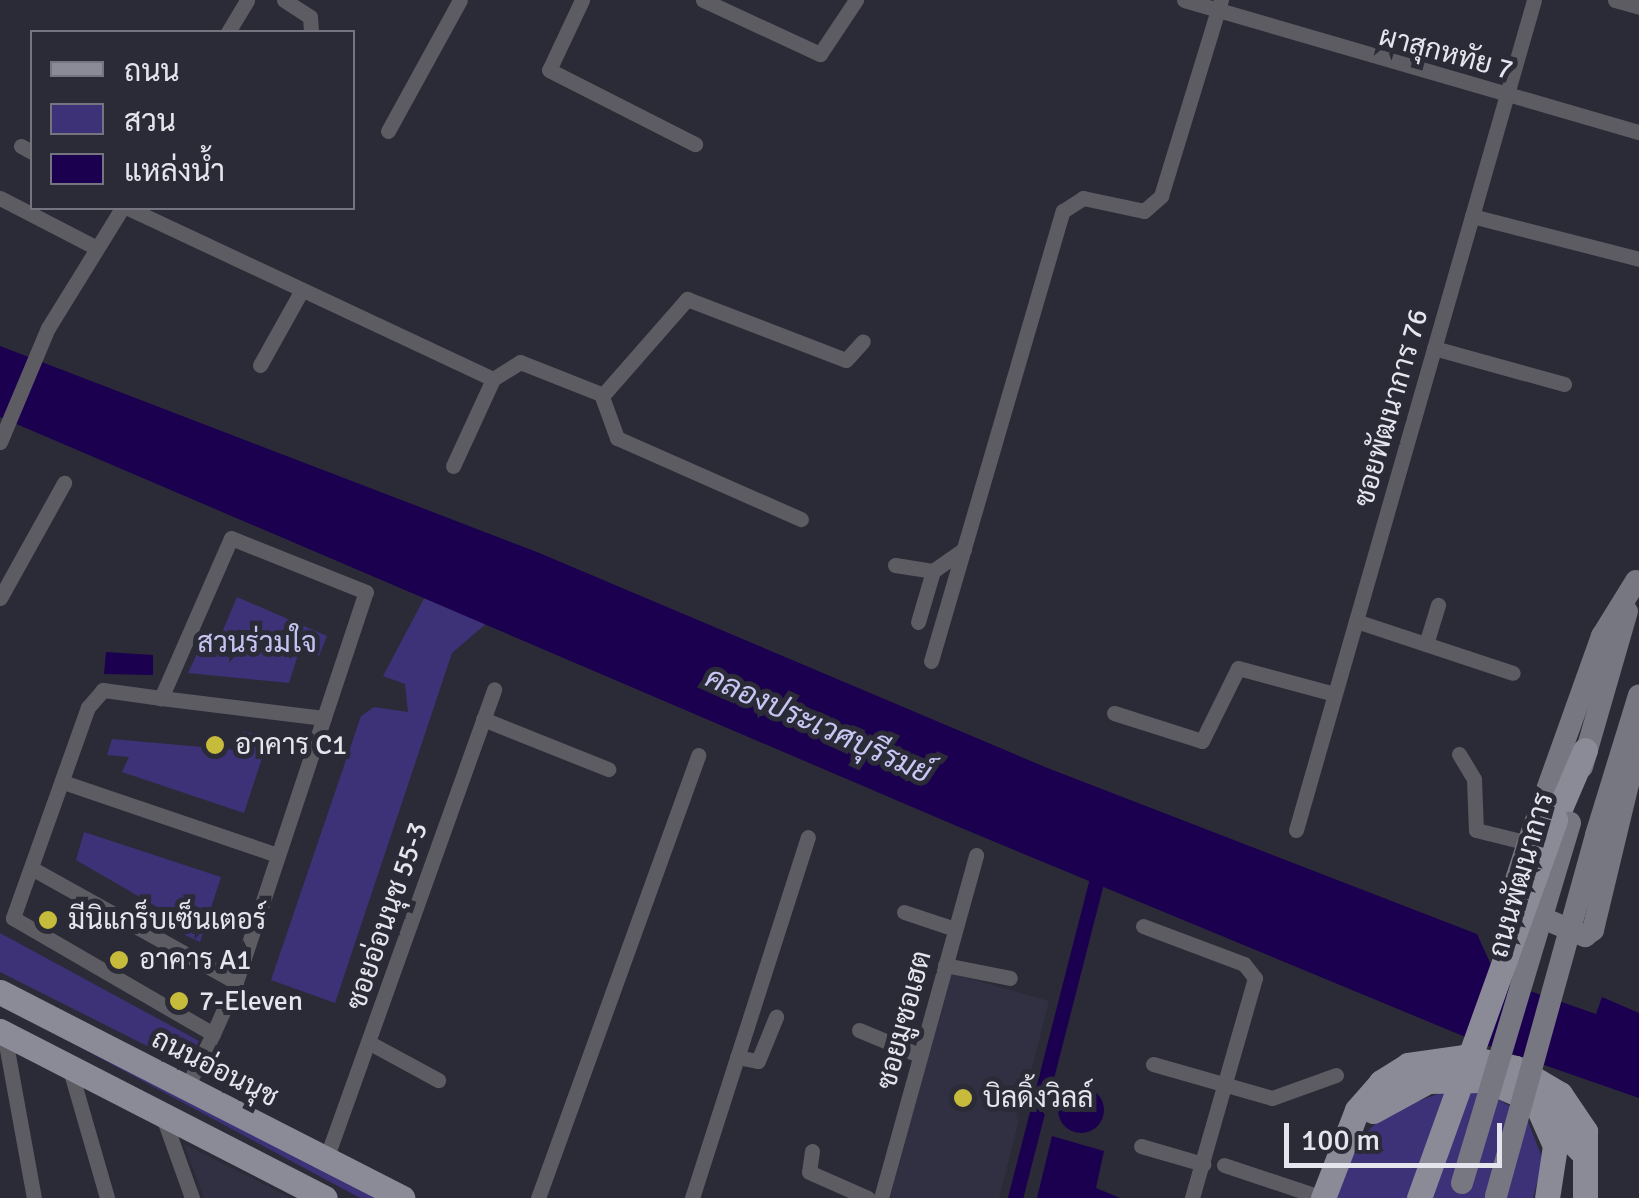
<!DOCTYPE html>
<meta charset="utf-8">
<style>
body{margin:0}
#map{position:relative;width:1639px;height:1198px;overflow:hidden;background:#2b2b37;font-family:Signika,Sarabun,sans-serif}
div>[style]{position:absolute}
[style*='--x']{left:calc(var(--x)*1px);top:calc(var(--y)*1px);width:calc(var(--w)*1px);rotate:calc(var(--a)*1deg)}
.built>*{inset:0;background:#313043}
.green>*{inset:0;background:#3d3178}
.water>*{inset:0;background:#1b004f}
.round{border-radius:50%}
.canal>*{height:15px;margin:-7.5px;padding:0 7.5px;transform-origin:7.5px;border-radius:7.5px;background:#1b004f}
.street>*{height:15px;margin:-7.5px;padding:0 7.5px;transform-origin:7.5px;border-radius:7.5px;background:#5c5c62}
.secondary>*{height:22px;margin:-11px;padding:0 11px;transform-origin:11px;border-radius:11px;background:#777781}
.primary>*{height:25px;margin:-12.5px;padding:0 12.5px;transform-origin:12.5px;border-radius:12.5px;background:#8b8b98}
.secondary-bridge>*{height:22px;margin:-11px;padding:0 11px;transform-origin:11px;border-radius:11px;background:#777781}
.primary-bridge>*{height:25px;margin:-12.5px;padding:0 12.5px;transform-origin:12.5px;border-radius:12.5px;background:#8b8b98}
.dots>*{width:28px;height:28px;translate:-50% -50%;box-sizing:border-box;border:5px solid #2b2b37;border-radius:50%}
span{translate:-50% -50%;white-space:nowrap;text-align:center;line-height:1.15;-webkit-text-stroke:10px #2b2b37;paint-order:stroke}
.street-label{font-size:28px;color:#e5e5ee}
.park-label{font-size:28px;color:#c5c3f0}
.poi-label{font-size:28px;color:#e5e5ee}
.left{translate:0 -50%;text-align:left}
.water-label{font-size:30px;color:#c8c6f4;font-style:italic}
.legend{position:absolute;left:30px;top:30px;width:325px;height:180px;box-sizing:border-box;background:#2b2b37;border:2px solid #757580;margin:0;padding:12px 18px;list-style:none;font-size:30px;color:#e5e5ee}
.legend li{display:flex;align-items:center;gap:20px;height:50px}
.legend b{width:50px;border:2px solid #757580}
.scale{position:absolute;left:1284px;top:1123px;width:218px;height:45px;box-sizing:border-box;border:5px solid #e5e5ee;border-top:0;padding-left:12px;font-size:30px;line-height:35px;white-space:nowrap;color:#e5e5ee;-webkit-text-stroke:8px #2b2b37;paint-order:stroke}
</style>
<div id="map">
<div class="built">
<i style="clip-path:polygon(950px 973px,1049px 1001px,999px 1198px,890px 1198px)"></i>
<i style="clip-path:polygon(184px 1144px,291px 1198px,204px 1198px)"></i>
</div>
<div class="green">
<i style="clip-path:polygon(428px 591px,495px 616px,452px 653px,335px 1003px,271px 980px,361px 716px,374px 707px,408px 712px,405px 684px,383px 676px)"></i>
<i style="clip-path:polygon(237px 597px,327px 636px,319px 656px,302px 642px,289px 683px,188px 673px,200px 647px,212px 656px)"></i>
<i style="clip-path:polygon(242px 731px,269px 737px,244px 813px,122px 772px,129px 757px,107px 755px,112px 739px,247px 751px)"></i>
<i style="clip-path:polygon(84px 832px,221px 877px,200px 942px,185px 935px,190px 926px,76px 860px)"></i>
<i style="clip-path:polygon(0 933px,199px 1041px,185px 1065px,0 972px)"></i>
<i style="clip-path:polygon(0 1004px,377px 1198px,360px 1198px)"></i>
<i style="clip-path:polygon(1449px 1090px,1488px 1093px,1526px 1116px,1543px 1160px,1533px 1198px,1334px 1198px,1346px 1155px,1385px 1113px)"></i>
</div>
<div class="water">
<i style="clip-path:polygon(0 346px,537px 552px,1045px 767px,1477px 934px,1498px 980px,1596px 1014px,1602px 997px,1639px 1013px,1639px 1098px,1475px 1041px,959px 827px,0 417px)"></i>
<i style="clip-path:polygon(106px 652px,153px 655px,153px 675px,104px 674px)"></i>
<i class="round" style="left:1058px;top:1087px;width:46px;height:46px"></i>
<i style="clip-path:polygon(1052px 1136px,1104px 1151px,1096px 1188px,1120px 1198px,1037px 1198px)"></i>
</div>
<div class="canal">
<i style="--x:1015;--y:1198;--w:341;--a:-75.6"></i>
</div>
<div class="street">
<i style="--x:284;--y:0;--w:31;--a:33"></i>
<i style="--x:310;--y:17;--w:15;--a:86"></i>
<i style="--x:582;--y:0;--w:77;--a:115.2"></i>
<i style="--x:549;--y:70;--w:164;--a:26.9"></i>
<i style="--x:703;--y:0;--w:129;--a:24.8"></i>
<i style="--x:820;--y:54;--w:65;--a:-56.3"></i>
<i style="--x:1184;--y:0;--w:474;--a:16.2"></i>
<i style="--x:1615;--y:0;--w:25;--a:16"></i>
<i style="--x:228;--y:32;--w:37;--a:-59"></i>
<i style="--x:388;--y:131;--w:149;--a:-61.2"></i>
<i style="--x:21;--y:146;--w:13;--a:29"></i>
<i style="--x:0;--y:198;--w:109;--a:27.3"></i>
<i style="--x:128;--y:208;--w:403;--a:25.1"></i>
<i style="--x:493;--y:379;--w:32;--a:-32"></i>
<i style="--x:520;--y:362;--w:87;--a:21.6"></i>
<i style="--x:601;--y:394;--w:47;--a:70"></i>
<i style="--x:617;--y:438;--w:201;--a:23.8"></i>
<i style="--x:1472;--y:216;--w:172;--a:14.4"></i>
<i style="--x:1434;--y:348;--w:135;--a:15.5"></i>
<i style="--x:260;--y:365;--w:86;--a:-60.8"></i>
<i style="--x:603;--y:395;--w:128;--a:-48.8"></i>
<i style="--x:687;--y:299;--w:170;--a:21"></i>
<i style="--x:846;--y:360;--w:25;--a:-48"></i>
<i style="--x:0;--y:442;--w:124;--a:-67.2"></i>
<i style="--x:48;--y:328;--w:141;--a:-58.3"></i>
<i style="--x:453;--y:466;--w:96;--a:-65.3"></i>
<i style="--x:895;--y:565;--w:38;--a:9"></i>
<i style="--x:933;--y:571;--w:38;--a:-35"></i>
<i style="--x:0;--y:598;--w:132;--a:-60.9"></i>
<i style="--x:1356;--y:621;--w:165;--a:18.3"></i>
<i style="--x:918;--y:622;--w:53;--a:-73.6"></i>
<i style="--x:1426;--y:644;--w:41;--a:-72.9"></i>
<i style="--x:931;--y:661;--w:469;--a:-73.7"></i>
<i style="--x:1063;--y:211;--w:24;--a:-33"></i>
<i style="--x:1083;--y:198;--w:62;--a:12"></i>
<i style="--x:1144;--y:211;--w:23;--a:-41"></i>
<i style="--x:1161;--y:196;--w:205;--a:-73"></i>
<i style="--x:161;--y:698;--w:164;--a:7"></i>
<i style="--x:1114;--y:713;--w:92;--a:17.7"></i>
<i style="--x:1202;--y:741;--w:81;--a:-63.7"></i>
<i style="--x:1238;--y:668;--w:100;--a:15"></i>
<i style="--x:483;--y:719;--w:135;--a:21.8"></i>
<i style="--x:1459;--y:754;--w:29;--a:59"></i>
<i style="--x:1474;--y:779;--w:51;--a:87.8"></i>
<i style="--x:1476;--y:830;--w:54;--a:14"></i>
<i style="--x:63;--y:782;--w:226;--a:18.8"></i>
<i style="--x:1296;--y:830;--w:863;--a:-74"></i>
<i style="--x:33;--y:869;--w:232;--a:29.1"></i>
<i style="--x:904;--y:912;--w:54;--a:18.4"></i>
<i style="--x:1143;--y:926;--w:108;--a:20.6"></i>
<i style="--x:1244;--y:964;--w:18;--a:52"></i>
<i style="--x:1255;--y:978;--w:229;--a:106"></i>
<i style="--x:945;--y:965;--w:66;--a:11.3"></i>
<i style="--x:859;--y:1030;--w:65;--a:22.6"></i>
<i style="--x:4;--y:1033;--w:168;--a:79.7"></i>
<i style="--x:368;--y:1042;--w:80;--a:28.5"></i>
<i style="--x:737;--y:1057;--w:21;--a:11"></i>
<i style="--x:758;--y:1061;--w:48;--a:-67.8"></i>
<i style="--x:1153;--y:1064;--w:124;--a:15.9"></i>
<i style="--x:1272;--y:1098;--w:68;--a:-19.8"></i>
<i style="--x:69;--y:1066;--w:137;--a:73.9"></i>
<i style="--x:187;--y:1087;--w:59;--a:-63.9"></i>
<i style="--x:213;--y:1034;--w:57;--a:-66.1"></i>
<i style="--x:236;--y:982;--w:411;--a:-71.6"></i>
<i style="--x:366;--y:592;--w:145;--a:-158.2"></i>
<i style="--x:231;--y:538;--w:175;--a:113.6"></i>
<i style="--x:161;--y:698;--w:59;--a:-172.1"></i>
<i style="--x:103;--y:690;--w:23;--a:131"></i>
<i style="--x:88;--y:707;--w:224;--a:109.6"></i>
<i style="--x:13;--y:918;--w:231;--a:30.1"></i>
<i style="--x:162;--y:1114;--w:89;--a:70.3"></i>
<i style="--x:1141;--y:1146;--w:65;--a:16.2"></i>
<i style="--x:812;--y:1151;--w:21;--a:98"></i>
<i style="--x:809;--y:1172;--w:64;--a:23.8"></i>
<i style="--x:326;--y:1159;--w:499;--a:-70.3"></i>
<i style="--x:1224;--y:1165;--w:104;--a:18.4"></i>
<i style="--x:538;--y:1198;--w:471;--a:-70.1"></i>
<i style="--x:692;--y:1198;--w:379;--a:-72.2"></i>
<i style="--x:881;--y:1198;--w:356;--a:-74.5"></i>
</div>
<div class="secondary">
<i style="--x:1636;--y:581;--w:65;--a:121.7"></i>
<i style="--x:1602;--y:636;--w:220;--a:109.7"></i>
<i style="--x:1528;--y:843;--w:52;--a:108.1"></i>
<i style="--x:1512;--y:892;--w:17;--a:66"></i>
<i style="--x:1519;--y:908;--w:72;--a:23"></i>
<i style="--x:1585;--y:936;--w:10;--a:-37"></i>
<i style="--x:1593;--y:930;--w:197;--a:-76.5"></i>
<i style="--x:1582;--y:767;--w:162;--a:-73.9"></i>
<i style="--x:1596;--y:835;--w:146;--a:-72.9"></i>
</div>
<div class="primary">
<i style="--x:1555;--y:820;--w:76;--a:-66.8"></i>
<i style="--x:0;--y:992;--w:452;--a:27.1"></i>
<i style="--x:0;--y:1031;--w:365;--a:27.2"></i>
<i style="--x:1373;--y:1111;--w:63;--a:-28.6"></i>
<i style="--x:1428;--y:1081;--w:58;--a:-1"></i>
<i style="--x:1486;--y:1080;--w:50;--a:23.5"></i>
<i style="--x:1532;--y:1100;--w:71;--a:46.1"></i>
<i style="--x:1540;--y:1112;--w:37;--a:66"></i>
<i style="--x:1555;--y:1146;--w:53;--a:98.7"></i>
<i style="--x:1323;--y:1198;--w:94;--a:-68.9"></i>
<i style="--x:1357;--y:1110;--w:37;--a:-49"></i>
<i style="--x:1381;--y:1082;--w:32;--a:-32"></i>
<i style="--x:1408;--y:1065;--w:57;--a:-8.1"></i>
<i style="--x:1464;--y:1057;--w:53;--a:11.9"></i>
<i style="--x:1516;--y:1068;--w:51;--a:30.6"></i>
<i style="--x:1560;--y:1094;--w:45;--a:56"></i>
<i style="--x:1585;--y:1131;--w:67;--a:90"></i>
</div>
<div class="secondary-bridge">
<i style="--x:1462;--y:1183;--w:376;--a:-73.3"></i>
<i style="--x:1496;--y:1196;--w:375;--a:-74.5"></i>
</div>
<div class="primary-bridge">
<i style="--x:1419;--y:1198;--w:402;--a:-70.2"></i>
</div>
<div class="dots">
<i style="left:215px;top:745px;background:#c7bb3c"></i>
<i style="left:48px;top:920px;background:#c7bb3c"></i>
<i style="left:119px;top:960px;background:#c7bb3c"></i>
<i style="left:179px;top:1001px;background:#c7bb3c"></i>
<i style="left:963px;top:1098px;background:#c7bb3c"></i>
</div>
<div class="street-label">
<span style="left:1446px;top:53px;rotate:15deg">ผาสุกหทัย 7</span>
<span style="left:1391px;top:408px;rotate:-74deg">ซอยพัฒนาการ 76</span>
<span style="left:1521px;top:875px;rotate:-74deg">ถนนพัฒนาการ</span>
<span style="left:387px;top:916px;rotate:-71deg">ซอยอ่อนนุช 55-3</span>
<span style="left:904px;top:1020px;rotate:-75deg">ซอยมูซอเฮต</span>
<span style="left:215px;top:1068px;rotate:27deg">ถนนอ่อนนุช</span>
</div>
<div class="park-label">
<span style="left:257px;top:643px">สวนร่วมใจ</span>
</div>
<div class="poi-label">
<span class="left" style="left:235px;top:745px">อาคาร C1</span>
<span class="left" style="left:68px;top:920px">มีนิแกร็บเซ็นเตอร์</span>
<span class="left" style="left:139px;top:960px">อาคาร A1</span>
<span class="left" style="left:199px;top:1001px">7-Eleven</span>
<span class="left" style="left:983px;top:1098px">บิลดิ้งวิลล์</span>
</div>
<div class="water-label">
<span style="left:818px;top:726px;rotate:24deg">คลองประเวศบุรีรมย์</span>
</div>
<ul class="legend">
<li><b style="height:12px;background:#8b8b98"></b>ถนน</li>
<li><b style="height:28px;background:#3d3178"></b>สวน</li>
<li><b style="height:28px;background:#1b004f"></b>แหล่งน้ำ</li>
</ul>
<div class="scale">100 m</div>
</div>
